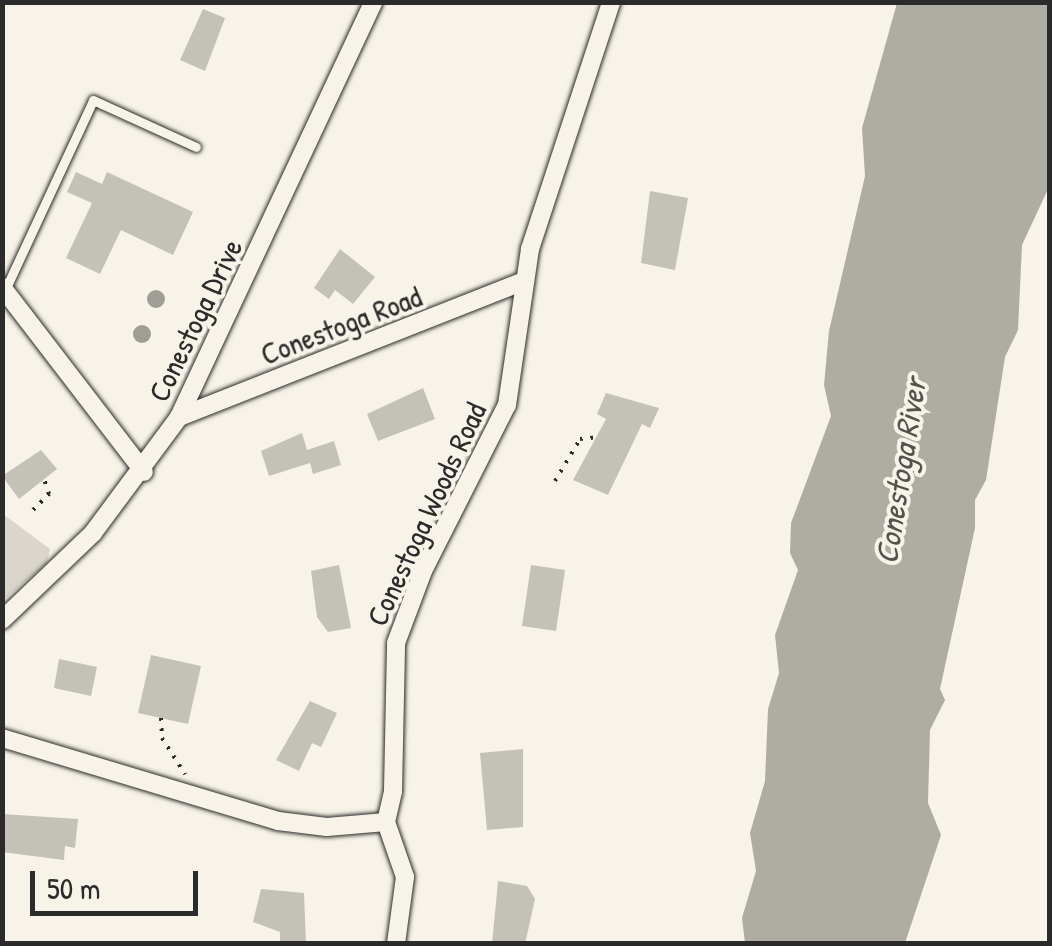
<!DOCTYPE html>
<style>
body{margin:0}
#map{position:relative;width:1052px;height:946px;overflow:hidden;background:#f7f3e8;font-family:"Patrick Hand",sans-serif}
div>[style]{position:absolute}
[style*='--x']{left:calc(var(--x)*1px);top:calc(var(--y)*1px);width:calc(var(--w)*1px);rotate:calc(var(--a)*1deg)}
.green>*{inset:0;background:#dad6cc}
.water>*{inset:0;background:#afaca4}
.building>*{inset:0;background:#c4c1b9}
.path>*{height:4px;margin-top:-2px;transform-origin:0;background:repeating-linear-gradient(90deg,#2b2b2b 0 2.5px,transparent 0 10.5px)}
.roads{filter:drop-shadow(0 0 2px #2b2b2b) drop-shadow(0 0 2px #2b2b2b)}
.service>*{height:9px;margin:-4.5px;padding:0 4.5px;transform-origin:4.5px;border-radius:4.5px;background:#f7f3e8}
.minor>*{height:18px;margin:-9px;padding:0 9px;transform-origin:9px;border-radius:9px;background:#f7f3e8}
.trees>*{width:18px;height:18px;margin:-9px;border-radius:50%;background:#9f9d96}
span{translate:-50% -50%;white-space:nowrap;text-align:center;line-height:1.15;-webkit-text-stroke:8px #f7f3e8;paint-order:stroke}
.street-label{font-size:30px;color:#2b2b2b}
.water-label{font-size:32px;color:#53524f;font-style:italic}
.frame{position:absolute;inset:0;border:5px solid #2b2b2b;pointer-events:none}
.scale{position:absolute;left:30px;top:871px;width:168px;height:45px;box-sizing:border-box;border:5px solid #2b2b2b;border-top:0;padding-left:12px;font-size:30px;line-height:35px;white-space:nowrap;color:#2b2b2b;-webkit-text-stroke:8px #f7f3e8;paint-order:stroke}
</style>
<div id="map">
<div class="green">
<i style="clip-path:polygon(3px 514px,50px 549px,47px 563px,3px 600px)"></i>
</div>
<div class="water">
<i style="clip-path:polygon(897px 3px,1049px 3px,1049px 187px,1022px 245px,1018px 330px,1005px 357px,986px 480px,975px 500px,975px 528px,940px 689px,945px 700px,930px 730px,928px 803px,941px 835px,905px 943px,745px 943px,742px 918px,756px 871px,750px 833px,765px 781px,768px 709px,779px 673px,775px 635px,798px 570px,790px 553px,791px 523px,831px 416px,824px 385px,829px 331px,865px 176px,862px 128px)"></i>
</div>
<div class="building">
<i style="clip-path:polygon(203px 9px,225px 18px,205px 71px,180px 60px)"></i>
<i style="clip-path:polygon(76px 172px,102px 184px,107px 172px,193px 212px,173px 255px,121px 230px,100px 274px,66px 258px,92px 203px,67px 192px)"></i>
<i style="clip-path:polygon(650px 191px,688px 198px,675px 270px,641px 263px)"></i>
<i style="clip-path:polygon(340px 249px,375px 277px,353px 304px,335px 290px,329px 299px,314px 288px)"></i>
<i style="clip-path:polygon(423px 388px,435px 419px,378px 441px,367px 414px)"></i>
<i style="clip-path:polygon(606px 393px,659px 408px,650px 428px,642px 424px,608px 495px,573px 480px,606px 419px,597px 414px)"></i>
<i style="clip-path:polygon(302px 433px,307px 450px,334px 441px,341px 465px,313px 474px,310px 463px,269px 476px,261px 451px)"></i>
<i style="clip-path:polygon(41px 450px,57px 469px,19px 499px,2px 476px)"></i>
<i style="clip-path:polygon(339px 565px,351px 628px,328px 632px,317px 617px,311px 571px)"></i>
<i style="clip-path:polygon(531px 565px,565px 570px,556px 631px,522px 626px)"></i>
<i style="clip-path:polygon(151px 655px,201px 666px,188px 724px,138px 713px)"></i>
<i style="clip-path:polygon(59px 659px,97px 667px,91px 696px,54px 688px)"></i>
<i style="clip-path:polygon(310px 701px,337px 713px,321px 747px,312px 743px,299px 771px,276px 760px)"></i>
<i style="clip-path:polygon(523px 749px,523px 827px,487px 830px,480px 753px)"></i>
<i style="clip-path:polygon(2px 814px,78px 819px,75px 848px,65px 846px,64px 860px,2px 852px)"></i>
<i style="clip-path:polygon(498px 881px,527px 886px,535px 899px,525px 944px,492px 944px)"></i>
<i style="clip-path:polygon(261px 889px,304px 893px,306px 944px,280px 944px,280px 932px,253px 922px)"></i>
</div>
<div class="path">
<i style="--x:2;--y:394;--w:6;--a:45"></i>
<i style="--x:555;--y:481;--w:49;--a:-59.2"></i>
<i style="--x:580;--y:439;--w:20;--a:-6"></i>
<i style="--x:33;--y:510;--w:23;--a:-45"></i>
<i style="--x:49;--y:494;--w:16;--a:-108"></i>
<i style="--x:161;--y:718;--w:20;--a:87"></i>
<i style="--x:162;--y:738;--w:43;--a:57.4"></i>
</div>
<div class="roads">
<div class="service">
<i style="--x:5;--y:290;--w:209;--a:-65.1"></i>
<i style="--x:93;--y:100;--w:113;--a:24.5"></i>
</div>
<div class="minor">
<i style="--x:2;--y:287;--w:233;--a:52.5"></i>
<i style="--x:179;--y:417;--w:369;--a:-21.5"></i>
<i style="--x:2;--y:620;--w:126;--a:-43.7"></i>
<i style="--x:93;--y:533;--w:144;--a:-53.4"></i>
<i style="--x:179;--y:417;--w:458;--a:-64.9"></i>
<i style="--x:2;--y:738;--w:288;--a:16.7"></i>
<i style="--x:278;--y:821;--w:49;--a:7"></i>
<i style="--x:327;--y:827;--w:59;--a:-4.8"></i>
<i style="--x:386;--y:822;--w:32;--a:-77"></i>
<i style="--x:393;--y:791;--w:148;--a:-88.8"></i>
<i style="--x:396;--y:643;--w:77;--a:-69.4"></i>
<i style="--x:423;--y:571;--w:186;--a:-63.2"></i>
<i style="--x:507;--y:405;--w:158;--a:-81.6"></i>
<i style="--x:530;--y:249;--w:260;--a:-71.8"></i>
<i style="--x:386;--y:822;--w:58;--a:70.9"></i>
<i style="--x:405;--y:877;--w:68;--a:97.7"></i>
</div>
</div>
<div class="trees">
<i style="left:156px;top:299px"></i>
<i style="left:142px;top:334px"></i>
</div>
<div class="street-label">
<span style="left:195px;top:320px;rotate:-64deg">Conestoga Drive</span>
<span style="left:341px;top:325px;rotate:-21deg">Conestoga Road</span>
<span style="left:426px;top:514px;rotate:-65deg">Conestoga Woods Road</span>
</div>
<div class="water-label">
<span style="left:901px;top:471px;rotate:-81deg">Conestoga River</span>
</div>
<div class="frame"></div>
<div class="scale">50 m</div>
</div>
